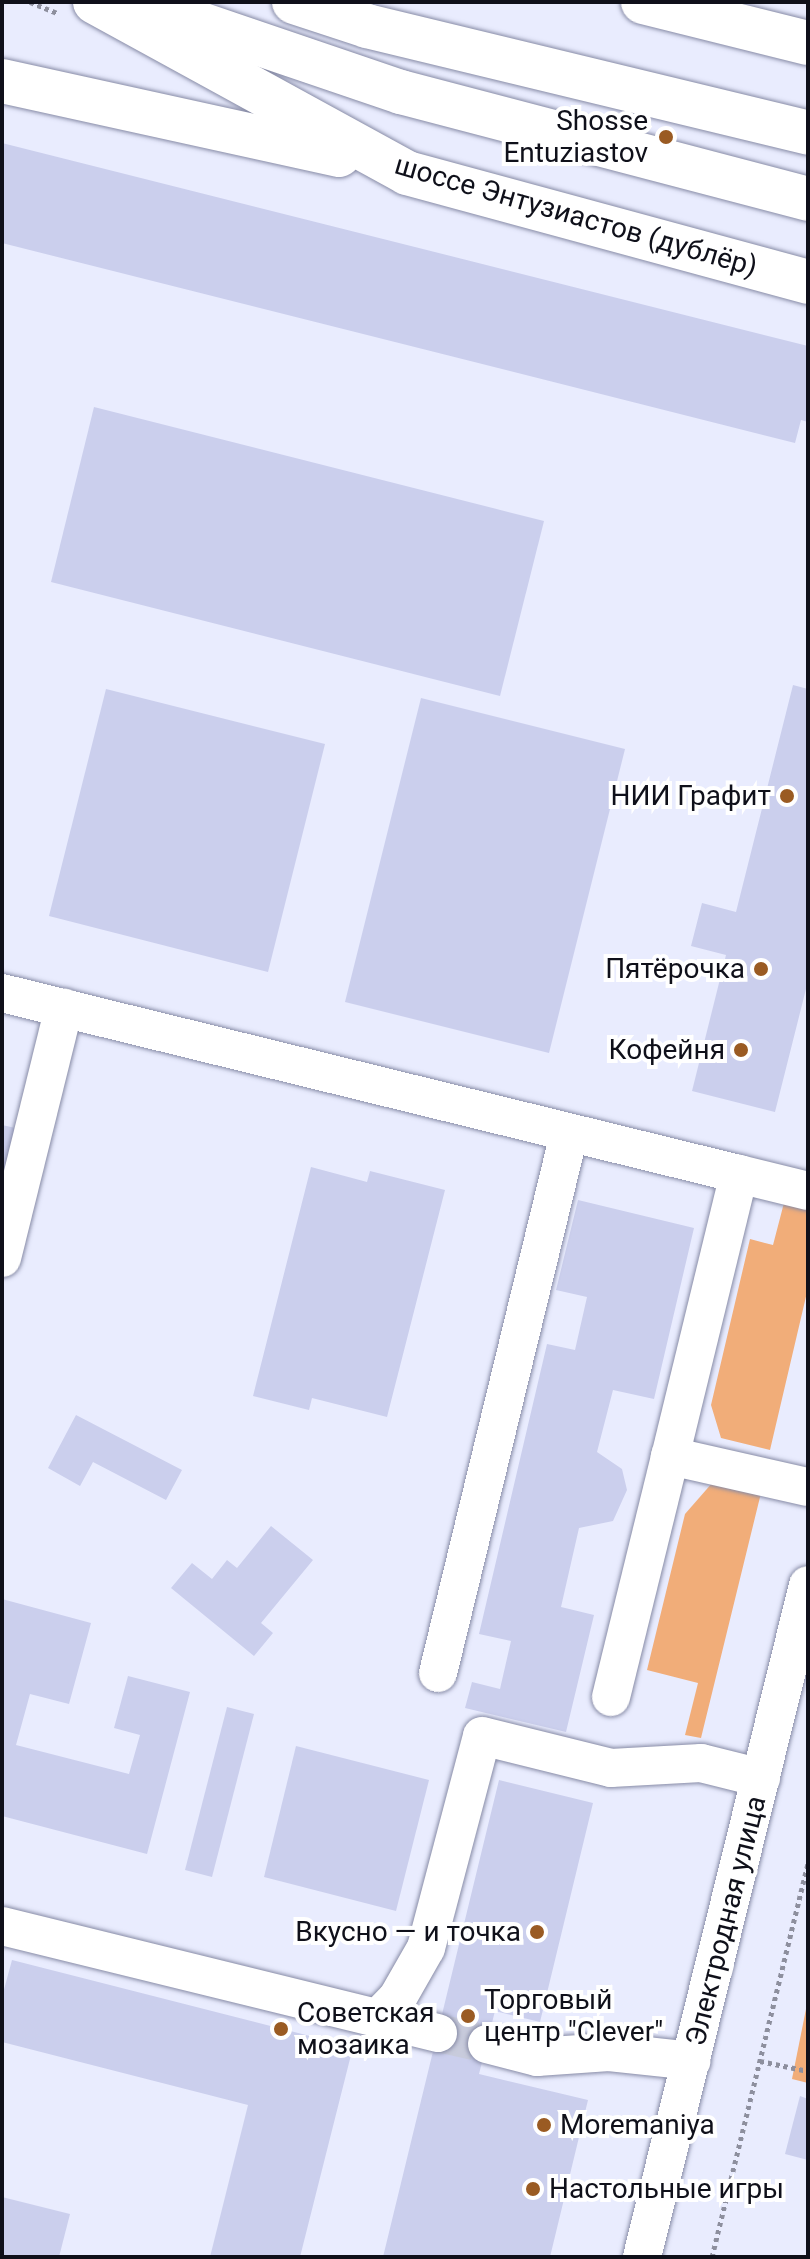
<!DOCTYPE html>
<meta charset="utf-8">
<style>
body{margin:0}
#map{position:relative;width:810px;height:2259px;overflow:hidden;background:#e9ecfe;font-family:Roboto,sans-serif}
div>[style]{position:absolute}
[style*='--x']{left:calc(var(--x)*1px);top:calc(var(--y)*1px);width:calc(var(--w)*1px);rotate:calc(var(--a)*1deg)}
.green>*{inset:0;background:#f1ad79}
.building>*{inset:0;background:#cbcfed}
.minor-tunnel>*{height:38px;margin-top:-19px;transform-origin:0;background:repeating-linear-gradient(90deg,#c8cbdc 0 38px,transparent 0 57px)}
.path>*{height:5px;margin-top:-2.5px;transform-origin:0;background:repeating-linear-gradient(90deg,#8d8f9e 0 4px,transparent 0 8px)}
.roads{filter:drop-shadow(0 0 2px #878ba6) drop-shadow(0 0 2px #878ba6)}
.minor>*{height:38px;margin:-19px;padding:0 19px;transform-origin:19px;border-radius:19px;background:#fff}
.major>*{height:44px;margin:-22px;padding:0 22px;transform-origin:22px;border-radius:22px;background:#fff}
.bridges{filter:drop-shadow(0 0 2px #878ba6) drop-shadow(0 0 2px #878ba6)}
.major-bridge>*{height:44px;margin:-22px;padding:0 22px;transform-origin:22px;border-radius:22px;background:#fff}
.dots>*{width:22px;height:22px;translate:-50% -50%;box-sizing:border-box;border:4px solid #fff;border-radius:50%}
span{translate:-50% -50%;white-space:nowrap;text-align:center;line-height:1.15;-webkit-text-stroke:8px #fff;paint-order:stroke}
.poi-label{font-size:28px;color:#0f101a}
.right{translate:-100% -50%;text-align:right}
.left{translate:0 -50%;text-align:left}
.street-label{font-size:28px;color:#0f101a}
.frame{position:absolute;inset:0;border:4px solid #0f101a;pointer-events:none}
</style>
<div id="map">
<div class="green">
<i style="clip-path:polygon(785px 1199px,808px 1205px,808px 1288px,770px 1450px,721px 1438px,711px 1405px,750px 1239px,773px 1245px)"></i>
<i style="clip-path:polygon(713px 1482px,761px 1493px,701px 1738px,685px 1735px,698px 1683px,647px 1670px,685px 1514px)"></i>
<i style="clip-path:polygon(808px 1999px,808px 2083px,792px 2079px)"></i>
</div>
<div class="building">
<i style="clip-path:polygon(2px 143px,808px 346px,808px 422px,801px 420px,795px 443px,2px 243px)"></i>
<i style="clip-path:polygon(94px 407px,544px 521px,500px 696px,51px 582px)"></i>
<i style="clip-path:polygon(793px 685px,808px 689px,808px 981px,775px 1112px,692px 1091px,726px 955px,691px 946px,702px 903px,736px 912px)"></i>
<i style="clip-path:polygon(106px 689px,325px 744px,268px 972px,49px 916px)"></i>
<i style="clip-path:polygon(421px 698px,625px 749px,549px 1053px,345px 1002px)"></i>
<i style="clip-path:polygon(2px 1125px,20px 1129px,2px 1199px)"></i>
<i style="clip-path:polygon(311px 1167px,367px 1182px,370px 1171px,445px 1190px,387px 1417px,312px 1398px,309px 1410px,253px 1396px)"></i>
<i style="clip-path:polygon(578px 1200px,694px 1228px,654px 1399px,613px 1390px,597px 1452px,622px 1469px,627px 1490px,613px 1521px,579px 1528px,561px 1607px,594px 1615px,566px 1732px,465px 1708px,472px 1682px,500px 1689px,511px 1641px,479px 1634px,547px 1344px,575px 1350px,587px 1297px,556px 1290px)"></i>
<i style="clip-path:polygon(76px 1415px,182px 1470px,166px 1500px,93px 1462px,80px 1486px,48px 1468px)"></i>
<i style="clip-path:polygon(271px 1526px,313px 1560px,261px 1623px,273px 1633px,254px 1656px,171px 1588px,192px 1563px,212px 1579px,227px 1560px,237px 1568px)"></i>
<i style="clip-path:polygon(2px 1599px,91px 1623px,69px 1704px,30px 1694px,16px 1745px,129px 1774px,140px 1735px,114px 1728px,128px 1676px,190px 1692px,147px 1854px,2px 1816px)"></i>
<i style="clip-path:polygon(227px 1707px,254px 1714px,212px 1877px,185px 1870px)"></i>
<i style="clip-path:polygon(296px 1746px,429px 1780px,396px 1911px,264px 1877px)"></i>
<i style="clip-path:polygon(499px 1780px,593px 1803px,540px 2022px,495px 2011px,479px 2074px,588px 2100px,550px 2257px,383px 2257px)"></i>
<i style="clip-path:polygon(12px 1960px,353px 2047px,300px 2257px,210px 2257px,248px 2105px,2px 2042px,2px 1997px)"></i>
<i style="clip-path:polygon(800px 2096px,808px 2099px,808px 2160px,785px 2154px)"></i>
<i style="clip-path:polygon(2px 2197px,70px 2214px,59px 2257px,2px 2257px)"></i>
</div>
<div class="minor-tunnel">
<i style="--x:438;--y:2033;--w:50;--a:12.7"></i>
</div>
<div class="path">
<i style="--x:30;--y:2;--w:31;--a:22"></i>
<i style="--x:760;--y:2061;--w:49;--a:11.8"></i>
<i style="--x:712;--y:2257;--w:406;--a:-76.3"></i>
</div>
<div class="roads">
<div class="minor">
<i style="--x:2;--y:993;--w:759;--a:13.8"></i>
<i style="--x:739;--y:1174;--w:290;--a:103.7"></i>
<i style="--x:670;--y:1456;--w:141;--a:12.7"></i>
<i style="--x:739;--y:1174;--w:71;--a:13.8"></i>
<i style="--x:2;--y:1258;--w:258;--a:-76.1"></i>
<i style="--x:438;--y:1673;--w:555;--a:-76.34"></i>
<i style="--x:611;--y:1697;--w:248;--a:-76.2"></i>
<i style="--x:2;--y:1926;--w:449;--a:13.8"></i>
<i style="--x:378;--y:2018;--w:29;--a:-46"></i>
<i style="--x:398;--y:1997;--w:56;--a:-60.3"></i>
<i style="--x:426;--y:1948;--w:219;--a:-75.2"></i>
<i style="--x:482;--y:1736;--w:133;--a:13.9"></i>
<i style="--x:611;--y:1768;--w:90;--a:-3.2"></i>
<i style="--x:701;--y:1763;--w:62;--a:14"></i>
<i style="--x:487;--y:2044;--w:52;--a:14.6"></i>
<i style="--x:537;--y:2057;--w:72;--a:-4"></i>
<i style="--x:609;--y:2052;--w:83;--a:6.2"></i>
<i style="--x:642;--y:2257;--w:692;--a:-76.12"></i>
</div>
<div class="major">
<i style="--x:95;--y:2;--w:356;--a:28.7"></i>
<i style="--x:407;--y:173;--w:416;--a:15.2"></i>
<i style="--x:643;--y:2;--w:170;--a:14"></i>
<i style="--x:139;--y:3;--w:277;--a:18.8"></i>
<i style="--x:401;--y:92;--w:421;--a:14.7"></i>
<i style="--x:2;--y:81;--w:345;--a:12.4"></i>
</div>
</div>
<div class="bridges">
<div class="major-bridge">
<i style="--x:294;--y:2;--w:77;--a:18.2"></i>
<i style="--x:367;--y:26;--w:454;--a:13.6"></i>
</div>
</div>
<div class="dots">
<i style="left:666px;top:137px;background:#9a5b23"></i>
<i style="left:787px;top:796px;background:#9a5b23"></i>
<i style="left:761px;top:969px;background:#9a5b23"></i>
<i style="left:741px;top:1050px;background:#9a5b23"></i>
<i style="left:537px;top:1932px;background:#9a5b23"></i>
<i style="left:468px;top:2016px;background:#9a5b23"></i>
<i style="left:281px;top:2029px;background:#9a5b23"></i>
<i style="left:544px;top:2125px;background:#9a5b23"></i>
<i style="left:533px;top:2189px;background:#9a5b23"></i>
</div>
<div class="poi-label">
<span class="right" style="left:648px;top:137px">Shosse<br>Entuziastov</span>
<span class="right" style="left:771px;top:796px">НИИ Графит</span>
<span class="right" style="left:745px;top:969px">Пятёрочка</span>
<span class="right" style="left:725px;top:1050px">Кофейня</span>
<span class="right" style="left:521px;top:1932px">Вкусно — и точка</span>
<span class="left" style="left:484px;top:2016px">Торговый<br>центр "Clever"</span>
<span class="left" style="left:297px;top:2029px">Советская<br>мозаика</span>
<span class="left" style="left:560px;top:2125px">Moremaniya</span>
<span class="left" style="left:549px;top:2189px">Настольные игры</span>
</div>
<div class="street-label">
<span style="left:576px;top:216px;rotate:16deg">шоссе Энтузиастов (дублёр)</span>
<span style="left:726px;top:1921px;rotate:-76deg">Электродная улица</span>
</div>
<div class="frame"></div>
</div>
